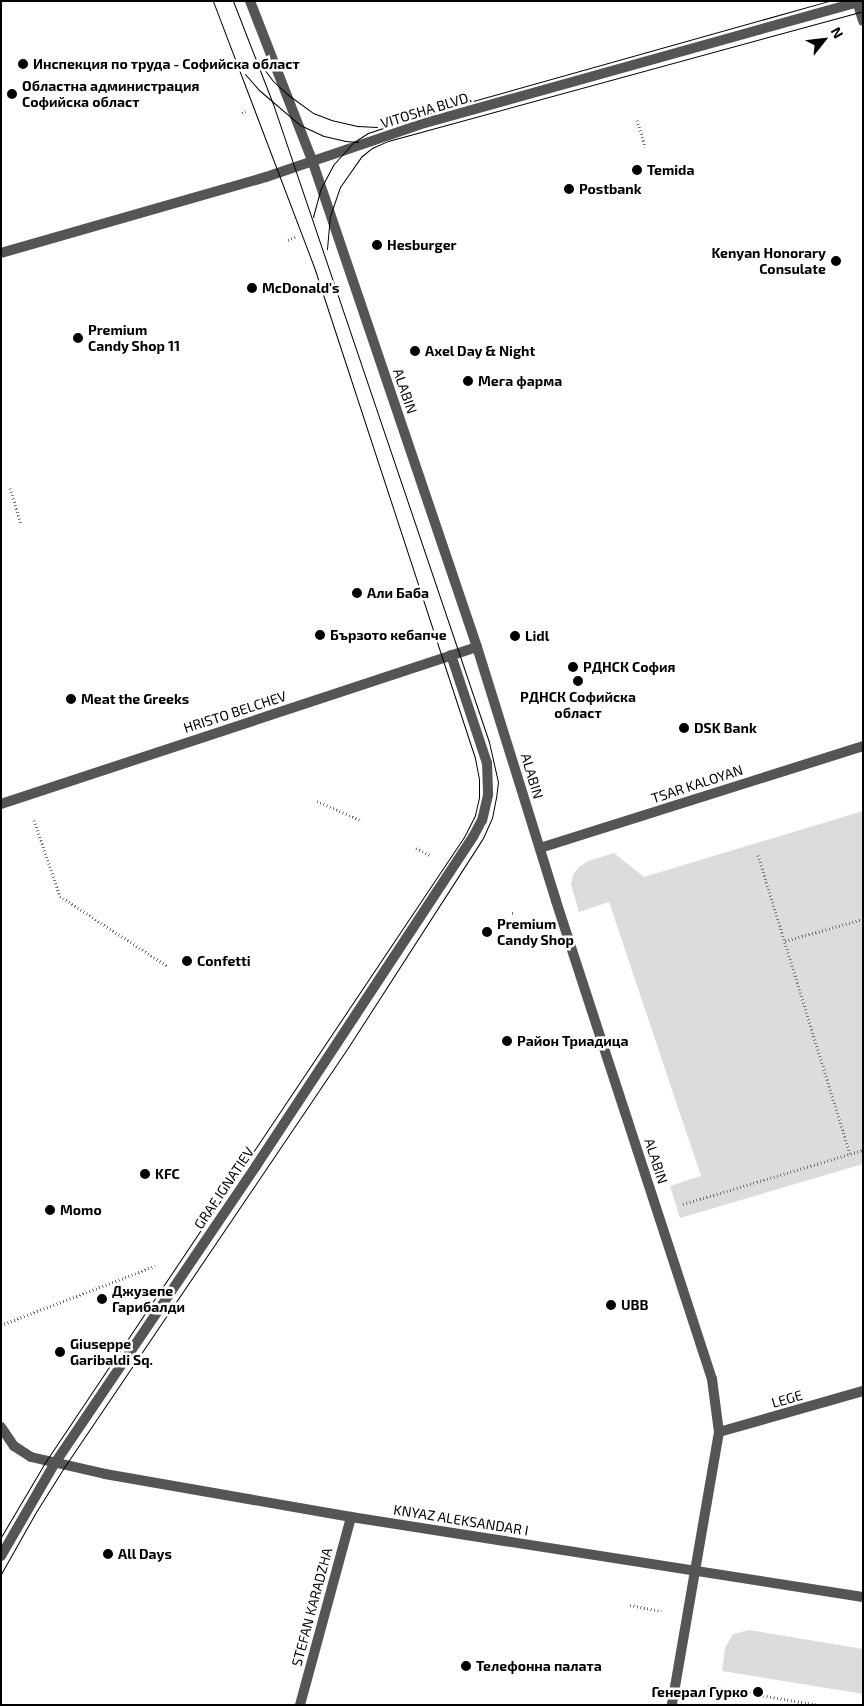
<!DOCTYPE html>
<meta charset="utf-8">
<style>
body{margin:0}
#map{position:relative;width:864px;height:1706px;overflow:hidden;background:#fff;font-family:"Exo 2",sans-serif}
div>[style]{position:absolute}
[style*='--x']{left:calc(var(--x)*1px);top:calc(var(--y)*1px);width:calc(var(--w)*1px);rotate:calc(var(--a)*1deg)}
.green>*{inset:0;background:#dcdcdc}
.path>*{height:3px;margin-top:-1.5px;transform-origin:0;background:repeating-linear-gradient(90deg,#777 0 1px,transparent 0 3.5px)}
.service>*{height:10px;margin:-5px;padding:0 5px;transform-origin:5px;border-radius:5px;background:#555}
.pedestrian>*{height:10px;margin:-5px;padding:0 5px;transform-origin:5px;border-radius:5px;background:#555}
.minor>*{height:10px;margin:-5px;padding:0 5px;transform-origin:5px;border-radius:5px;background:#555}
.tram>*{height:1px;margin:-0.5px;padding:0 0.5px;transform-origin:0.5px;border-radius:0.5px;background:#000}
.dots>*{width:14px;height:14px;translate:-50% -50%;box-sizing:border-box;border:2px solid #fff;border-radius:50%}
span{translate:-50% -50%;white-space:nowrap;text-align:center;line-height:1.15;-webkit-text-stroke:5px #fff;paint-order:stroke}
.poi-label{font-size:14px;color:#000;font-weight:700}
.left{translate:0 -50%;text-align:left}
.right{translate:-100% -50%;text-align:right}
.street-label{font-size:14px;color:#000}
.frame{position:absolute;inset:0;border:2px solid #000;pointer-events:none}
.north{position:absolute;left:799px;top:15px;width:50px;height:50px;-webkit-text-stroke:4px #fff;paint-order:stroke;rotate:61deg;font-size:14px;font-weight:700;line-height:20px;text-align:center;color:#000}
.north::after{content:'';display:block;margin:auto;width:18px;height:22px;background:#000;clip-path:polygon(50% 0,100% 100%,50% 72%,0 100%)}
</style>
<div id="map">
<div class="green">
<i style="clip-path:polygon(863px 811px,863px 1164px,680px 1218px,670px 1186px,701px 1176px,609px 902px,579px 912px,571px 884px,573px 875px,579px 867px,588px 861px,614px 853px,644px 877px)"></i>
<i style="clip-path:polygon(749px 1630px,863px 1649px,863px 1694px,722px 1671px,725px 1648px,733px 1634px)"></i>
</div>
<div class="path">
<i style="--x:242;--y:113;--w:4;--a:-27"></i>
<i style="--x:637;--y:120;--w:28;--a:73"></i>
<i style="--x:288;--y:240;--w:8;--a:-23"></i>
<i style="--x:10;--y:488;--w:37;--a:73"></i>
<i style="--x:317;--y:801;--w:49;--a:24"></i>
<i style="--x:34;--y:820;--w:80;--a:71.1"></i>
<i style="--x:60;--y:896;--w:128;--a:33.2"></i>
<i style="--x:416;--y:848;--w:16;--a:27"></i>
<i style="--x:758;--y:855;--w:313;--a:72.9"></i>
<i style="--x:512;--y:913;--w:1;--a:0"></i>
<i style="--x:785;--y:941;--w:81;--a:-15.8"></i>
<i style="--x:683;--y:1204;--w:188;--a:-16.7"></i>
<i style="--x:1;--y:1325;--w:165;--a:-21"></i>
<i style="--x:630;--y:1605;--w:32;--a:11"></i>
<i style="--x:708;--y:1686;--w:112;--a:9.8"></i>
</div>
<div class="service">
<i style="--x:451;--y:655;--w:114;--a:71.6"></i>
<i style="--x:487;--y:763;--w:32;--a:88"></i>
<i style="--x:488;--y:795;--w:26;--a:103"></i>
<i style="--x:482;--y:820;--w:19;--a:118"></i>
</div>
<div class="pedestrian">
<i style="--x:1;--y:253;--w:276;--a:-16"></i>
<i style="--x:266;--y:177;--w:168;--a:-18.8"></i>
<i style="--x:425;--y:123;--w:454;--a:-15.6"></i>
<i style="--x:1;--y:1556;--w:108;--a:-59.9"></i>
<i style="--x:55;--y:1463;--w:359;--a:-55.9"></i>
<i style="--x:256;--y:1166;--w:394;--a:-56.6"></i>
</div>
<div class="minor">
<i style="--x:250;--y:1;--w:171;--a:68.7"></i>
<i style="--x:312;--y:160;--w:514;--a:71.28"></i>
<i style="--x:477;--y:647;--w:266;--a:72.7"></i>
<i style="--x:556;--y:901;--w:503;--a:71.93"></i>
<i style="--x:712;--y:1379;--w:53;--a:82.5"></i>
<i style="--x:719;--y:1432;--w:277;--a:99.8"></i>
<i style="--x:857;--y:1;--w:21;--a:73"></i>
<i style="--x:1;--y:804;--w:501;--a:-18.25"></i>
<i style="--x:540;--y:848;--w:339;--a:-17.5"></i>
<i style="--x:1;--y:1427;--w:23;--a:56"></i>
<i style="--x:14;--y:1446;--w:20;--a:33"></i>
<i style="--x:31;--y:1457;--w:76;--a:12.9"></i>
<i style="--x:105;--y:1474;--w:250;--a:9.9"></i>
<i style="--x:351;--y:1517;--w:518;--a:8.88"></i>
<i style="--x:719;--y:1432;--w:150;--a:-15.9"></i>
<i style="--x:300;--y:1705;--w:195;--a:-74.8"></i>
</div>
<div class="tram">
<i style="--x:264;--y:69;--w:15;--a:53"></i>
<i style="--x:273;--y:81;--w:19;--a:43"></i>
<i style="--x:287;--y:94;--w:32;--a:36"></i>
<i style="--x:313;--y:113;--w:19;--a:21"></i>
<i style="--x:331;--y:120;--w:28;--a:13"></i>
<i style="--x:358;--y:126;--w:19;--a:3"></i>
<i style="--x:245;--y:74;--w:21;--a:49"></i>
<i style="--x:259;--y:90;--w:54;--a:40.5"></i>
<i style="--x:300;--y:125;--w:26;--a:25"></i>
<i style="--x:324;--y:136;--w:22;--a:13"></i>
<i style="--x:345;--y:141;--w:13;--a:4"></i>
<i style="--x:313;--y:217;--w:30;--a:-75"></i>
<i style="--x:321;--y:188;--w:26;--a:-62"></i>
<i style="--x:333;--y:165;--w:31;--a:-48"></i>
<i style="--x:354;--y:142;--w:17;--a:-33"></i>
<i style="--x:368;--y:133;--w:51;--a:-18.4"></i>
<i style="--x:416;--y:117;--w:430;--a:-15.7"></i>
<i style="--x:327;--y:249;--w:33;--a:-85"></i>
<i style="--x:330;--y:216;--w:31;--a:-71"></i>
<i style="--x:340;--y:187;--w:38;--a:-55"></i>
<i style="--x:362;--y:156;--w:13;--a:-39"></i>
<i style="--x:372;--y:148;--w:17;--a:-24"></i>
<i style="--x:388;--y:141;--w:492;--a:-15.3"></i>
<i style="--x:1;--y:1537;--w:88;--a:-59.4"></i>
<i style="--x:46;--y:1461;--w:751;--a:-56.18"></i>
<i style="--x:464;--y:837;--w:25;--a:-63"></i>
<i style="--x:475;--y:815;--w:18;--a:-77"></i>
<i style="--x:479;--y:797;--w:18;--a:-90"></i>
<i style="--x:479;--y:779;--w:21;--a:-101"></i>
<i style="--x:475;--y:758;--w:517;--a:-108.15"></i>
<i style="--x:314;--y:267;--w:285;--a:-110.8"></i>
<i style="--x:1;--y:1574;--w:71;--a:-60.6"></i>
<i style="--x:36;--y:1512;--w:54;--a:-57.8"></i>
<i style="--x:65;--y:1466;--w:507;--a:-55.93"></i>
<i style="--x:349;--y:1046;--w:247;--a:-57.2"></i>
<i style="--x:483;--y:838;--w:22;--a:-66"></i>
<i style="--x:492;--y:818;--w:20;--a:-79"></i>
<i style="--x:496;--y:798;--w:16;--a:-83"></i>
<i style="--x:498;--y:782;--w:41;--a:-102.7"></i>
<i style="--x:489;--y:742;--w:674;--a:-108.7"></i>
<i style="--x:273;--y:104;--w:110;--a:-111.2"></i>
</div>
<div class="dots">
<i style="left:23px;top:64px;background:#000"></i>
<i style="left:12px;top:94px;background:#000"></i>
<i style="left:637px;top:170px;background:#000"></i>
<i style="left:569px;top:189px;background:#000"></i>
<i style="left:377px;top:245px;background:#000"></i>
<i style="left:836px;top:261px;background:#000"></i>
<i style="left:252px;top:288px;background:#000"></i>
<i style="left:78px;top:338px;background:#000"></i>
<i style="left:415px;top:351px;background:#000"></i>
<i style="left:468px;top:381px;background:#000"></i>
<i style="left:357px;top:593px;background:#000"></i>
<i style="left:320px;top:635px;background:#000"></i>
<i style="left:515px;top:636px;background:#000"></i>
<i style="left:573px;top:667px;background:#000"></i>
<i style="left:578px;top:681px;background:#000"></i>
<i style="left:71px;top:699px;background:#000"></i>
<i style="left:684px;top:728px;background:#000"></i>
<i style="left:487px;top:932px;background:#000"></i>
<i style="left:187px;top:961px;background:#000"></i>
<i style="left:507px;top:1041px;background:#000"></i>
<i style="left:145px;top:1174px;background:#000"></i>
<i style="left:50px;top:1210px;background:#000"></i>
<i style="left:102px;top:1299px;background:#000"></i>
<i style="left:611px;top:1305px;background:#000"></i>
<i style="left:60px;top:1352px;background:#000"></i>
<i style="left:108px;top:1554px;background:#000"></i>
<i style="left:466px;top:1666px;background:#000"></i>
<i style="left:758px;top:1692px;background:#000"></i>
</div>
<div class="poi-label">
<span class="left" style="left:33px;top:64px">Инспекция по труда - Софийска област</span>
<span class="left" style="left:22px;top:94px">Областна администрация<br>Софийска област</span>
<span class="left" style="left:647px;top:170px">Temida</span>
<span class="left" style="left:579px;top:189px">Postbank</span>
<span class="left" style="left:387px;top:245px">Hesburger</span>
<span class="right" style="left:826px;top:261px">Kenyan Honorary<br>Consulate</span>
<span class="left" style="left:262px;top:288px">McDonald's</span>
<span class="left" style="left:88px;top:338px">Premium<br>Candy Shop 11</span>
<span class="left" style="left:425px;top:351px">Axel Day &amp; Night</span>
<span class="left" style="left:478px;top:381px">Мега фарма</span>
<span class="left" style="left:367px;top:593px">Али Баба</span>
<span class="left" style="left:330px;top:635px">Бързото кебапче</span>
<span class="left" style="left:525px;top:636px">Lidl</span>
<span class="left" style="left:583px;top:667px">РДНСК София</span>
<span style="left:578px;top:705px">РДНСК Софийска<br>област</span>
<span class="left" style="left:81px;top:699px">Meat the Greeks</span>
<span class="left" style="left:694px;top:728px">DSK Bank</span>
<span class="left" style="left:497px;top:932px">Premium<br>Candy Shop</span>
<span class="left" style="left:197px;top:961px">Confetti</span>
<span class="left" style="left:517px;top:1041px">Район Триадица</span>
<span class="left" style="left:155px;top:1174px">KFC</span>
<span class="left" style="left:60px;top:1210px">Momo</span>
<span class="left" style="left:112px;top:1299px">Джузепе<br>Гарибалди</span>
<span class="left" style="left:621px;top:1305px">UBB</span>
<span class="left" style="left:70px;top:1352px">Giuseppe<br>Garibaldi Sq.</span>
<span class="left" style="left:118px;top:1554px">All Days</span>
<span class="left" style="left:476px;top:1666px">Телефонна палата</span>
<span class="right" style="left:748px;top:1692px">Генерал Гурко</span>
</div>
<div class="street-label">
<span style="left:426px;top:110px;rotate:-17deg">VITOSHA BLVD.</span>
<span style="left:405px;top:391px;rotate:71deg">ALABIN</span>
<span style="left:235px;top:712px;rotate:-18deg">HRISTO BELCHEV</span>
<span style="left:532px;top:776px;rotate:73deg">ALABIN</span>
<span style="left:697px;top:784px;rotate:-18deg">TSAR KALOYAN</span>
<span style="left:656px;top:1161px;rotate:72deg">ALABIN</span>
<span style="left:224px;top:1188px;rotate:-56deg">GRAF IGNATIEV</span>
<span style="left:787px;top:1399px;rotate:-16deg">LEGE</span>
<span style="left:461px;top:1520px;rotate:9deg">KNYAZ ALEKSANDAR I</span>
<span style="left:312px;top:1607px;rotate:-75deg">STEFAN KARADZHA</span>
</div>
<div class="frame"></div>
<div class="north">N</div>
</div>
